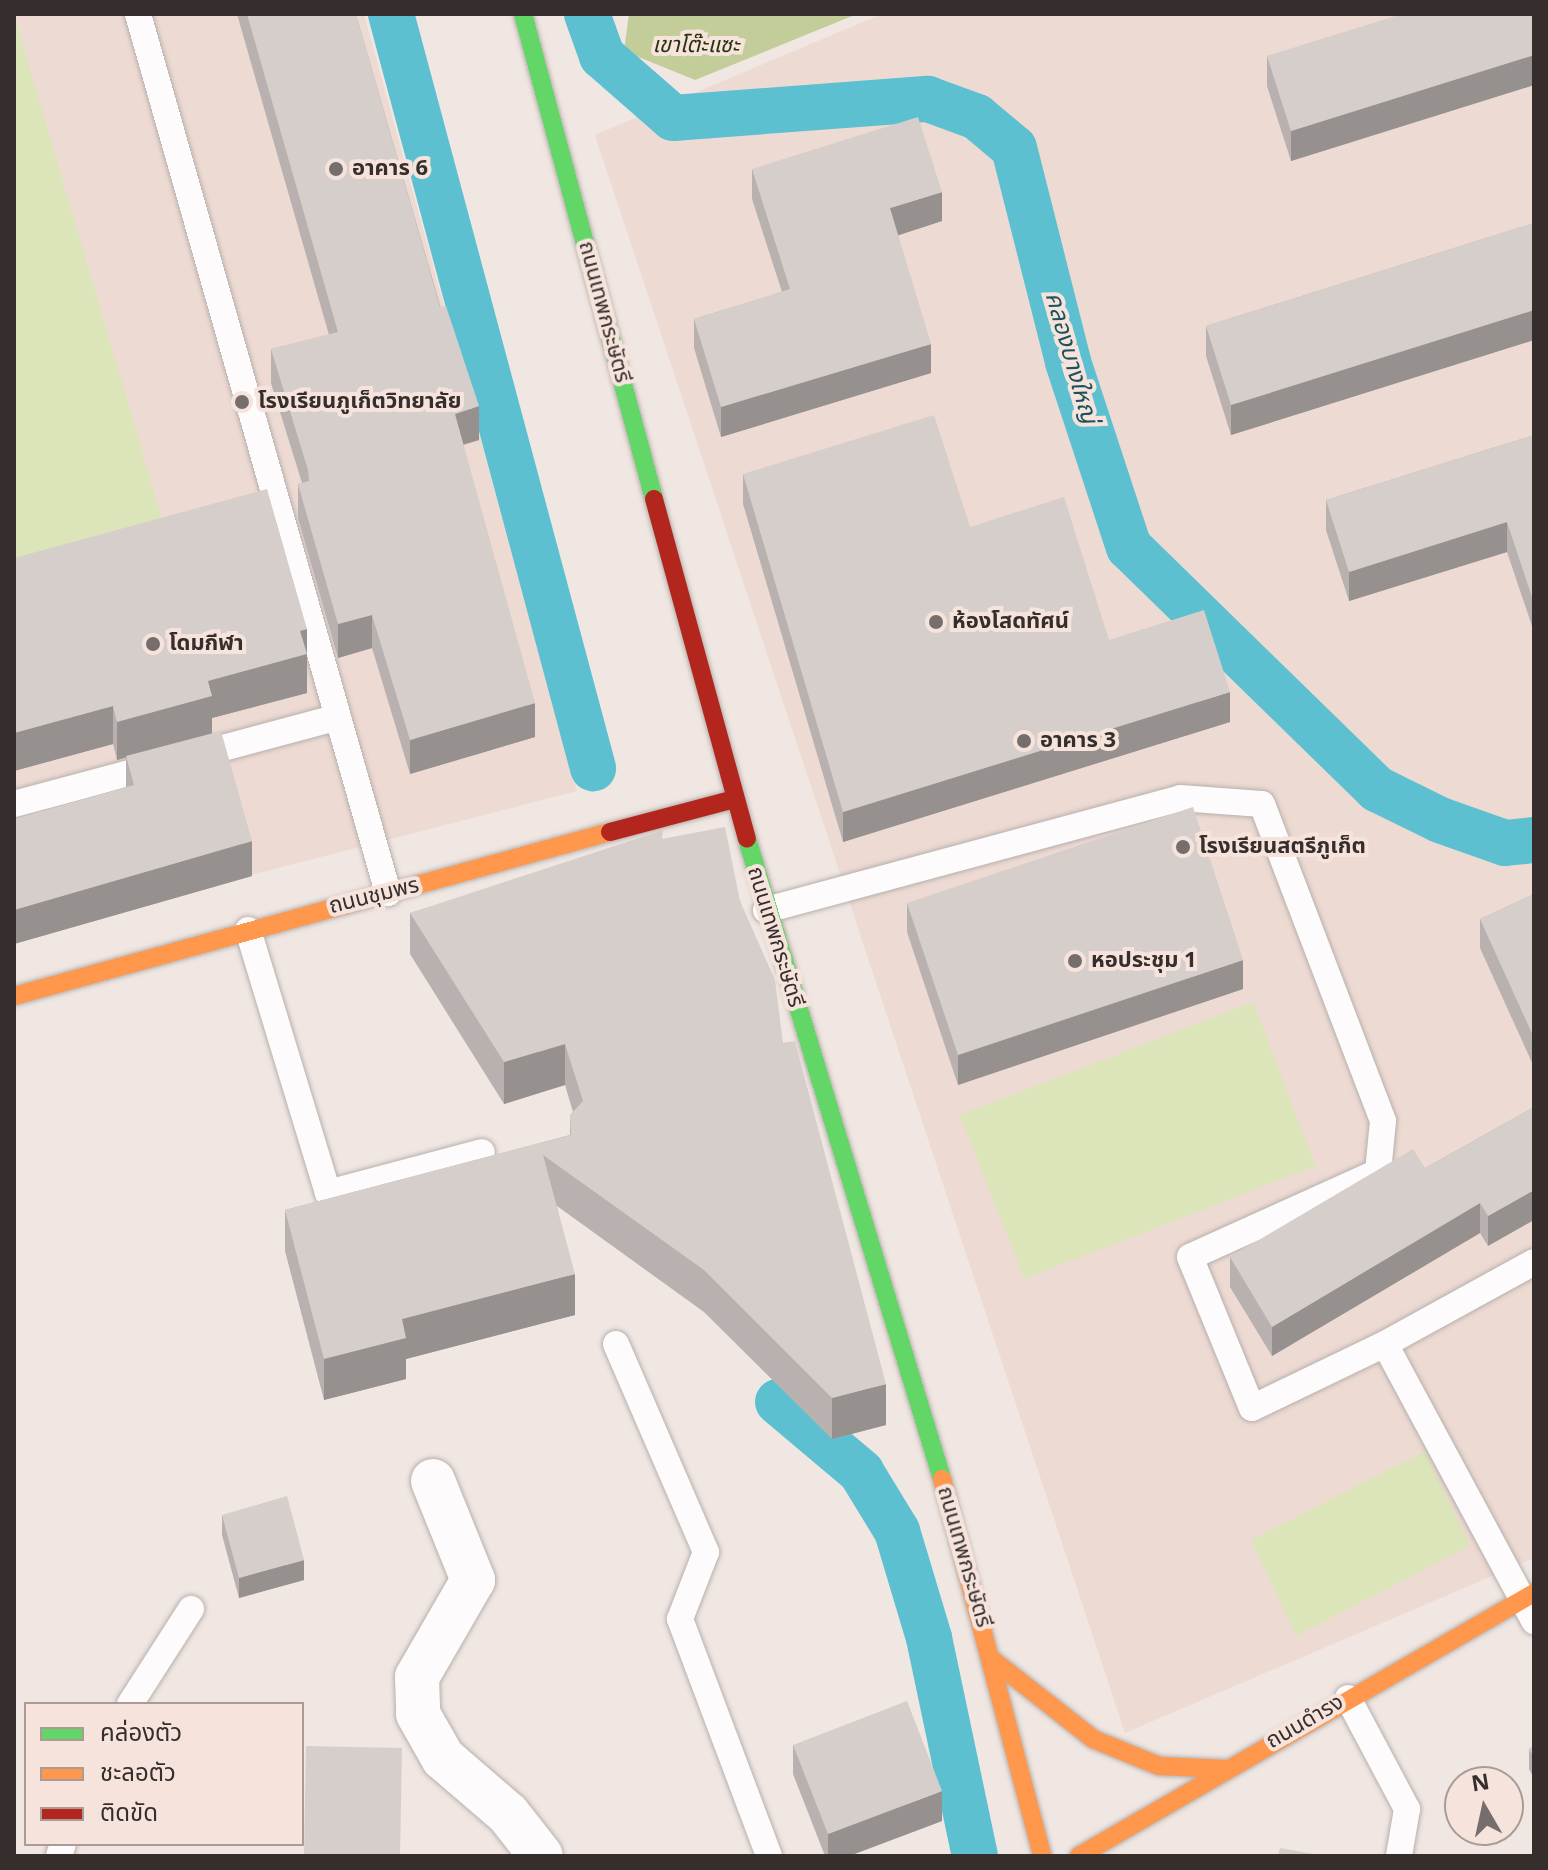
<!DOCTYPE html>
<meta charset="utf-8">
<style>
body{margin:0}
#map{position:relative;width:1548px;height:1870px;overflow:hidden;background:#f0e6e2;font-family:Georgia,"Noto Sans Thai",serif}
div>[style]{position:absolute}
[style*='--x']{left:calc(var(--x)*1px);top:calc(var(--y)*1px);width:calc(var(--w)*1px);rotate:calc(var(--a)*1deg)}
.built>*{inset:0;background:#eddad3}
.green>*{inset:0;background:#dce5b9}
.forest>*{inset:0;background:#c2cd9a}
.canal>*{height:46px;margin:-23px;padding:0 23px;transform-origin:23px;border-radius:23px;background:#5cc0d1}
.roads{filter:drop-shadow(0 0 2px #b7b0ac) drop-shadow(0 0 2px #b7b0ac)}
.lane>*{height:26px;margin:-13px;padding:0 13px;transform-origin:13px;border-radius:13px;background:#fdfbfb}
.street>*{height:44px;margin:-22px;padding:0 22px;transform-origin:22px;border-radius:22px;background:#fdfbfb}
.fast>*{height:18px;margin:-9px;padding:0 9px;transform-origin:9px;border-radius:9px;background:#63d668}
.slow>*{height:18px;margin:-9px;padding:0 9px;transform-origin:9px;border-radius:9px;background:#ff974d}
.jam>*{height:18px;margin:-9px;padding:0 9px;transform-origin:9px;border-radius:9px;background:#b3261e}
.wall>*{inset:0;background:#b8b1af}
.shaded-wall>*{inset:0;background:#96908e}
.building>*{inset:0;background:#d6cecb}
.dots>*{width:22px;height:22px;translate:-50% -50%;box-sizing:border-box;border:4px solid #f6e4dc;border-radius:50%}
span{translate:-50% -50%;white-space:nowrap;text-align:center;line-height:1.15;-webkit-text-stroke:8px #f6e4dc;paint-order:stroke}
.park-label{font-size:22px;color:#29340f;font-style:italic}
.poi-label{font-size:22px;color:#352e2c;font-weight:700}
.left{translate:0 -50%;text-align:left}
.street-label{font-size:22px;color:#352e2c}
.water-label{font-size:24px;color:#1b525d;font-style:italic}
.frame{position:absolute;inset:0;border:16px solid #352e2c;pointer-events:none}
.legend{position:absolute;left:24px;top:1702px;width:280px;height:144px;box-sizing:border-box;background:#f6e4dc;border:2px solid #a99b96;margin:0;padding:10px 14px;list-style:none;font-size:24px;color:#352e2c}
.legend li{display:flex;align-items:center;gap:16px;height:40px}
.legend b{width:40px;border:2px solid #a99b96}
.north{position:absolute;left:1444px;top:1766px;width:80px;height:80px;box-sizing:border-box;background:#f6e4dc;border:2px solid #a99b96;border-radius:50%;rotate:351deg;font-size:22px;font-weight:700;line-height:32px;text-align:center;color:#352e2c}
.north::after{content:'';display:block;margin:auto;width:28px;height:36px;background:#766e6c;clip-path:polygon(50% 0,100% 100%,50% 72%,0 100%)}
</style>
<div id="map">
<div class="built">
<i style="clip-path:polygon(14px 14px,364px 14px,577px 791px,14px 936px)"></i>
<i style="clip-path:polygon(882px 14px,1534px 14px,1534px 1558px,1125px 1733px,595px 135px)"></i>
</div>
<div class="green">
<i style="clip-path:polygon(14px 14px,163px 522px,14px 565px)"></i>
<i style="clip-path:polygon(1253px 1002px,1316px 1166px,1024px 1279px,960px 1115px)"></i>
<i style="clip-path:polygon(1425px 1451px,1470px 1546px,1296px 1636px,1251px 1540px)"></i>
</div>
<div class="forest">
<i style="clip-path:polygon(629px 14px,857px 14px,695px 80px,624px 51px)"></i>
</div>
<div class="canal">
<i style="--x:391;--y:14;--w:781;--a:75"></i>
<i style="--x:587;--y:14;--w:45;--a:70.3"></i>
<i style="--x:602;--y:56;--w:94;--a:41.1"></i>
<i style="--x:673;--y:118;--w:256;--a:-4.3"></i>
<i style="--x:928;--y:99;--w:52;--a:20.2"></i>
<i style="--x:977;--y:117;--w:48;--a:40"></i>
<i style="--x:1014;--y:148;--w:221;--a:75.8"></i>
<i style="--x:1068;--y:362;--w:195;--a:71.8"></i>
<i style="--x:1129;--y:547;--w:347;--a:44.3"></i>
<i style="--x:1377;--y:789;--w:70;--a:26.2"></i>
<i style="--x:1440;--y:820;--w:69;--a:19.5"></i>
<i style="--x:1505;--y:843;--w:29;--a:-6"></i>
<i style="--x:778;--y:1402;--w:109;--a:40.1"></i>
<i style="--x:861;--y:1472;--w:69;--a:58.6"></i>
<i style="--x:897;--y:1531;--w:112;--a:73.3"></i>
<i style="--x:929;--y:1638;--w:223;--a:78.1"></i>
</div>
<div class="roads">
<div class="lane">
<i style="--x:138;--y:14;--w:914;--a:74.12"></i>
<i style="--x:14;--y:804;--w:335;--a:-15"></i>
<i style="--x:766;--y:910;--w:429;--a:-15.1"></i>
<i style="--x:1180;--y:798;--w:82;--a:4.2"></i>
<i style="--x:1262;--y:804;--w:339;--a:69.1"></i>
<i style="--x:1383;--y:1121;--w:51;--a:95.6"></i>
<i style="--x:1378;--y:1172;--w:206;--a:155.7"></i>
<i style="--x:1190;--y:1257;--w:163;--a:67.7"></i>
<i style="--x:1252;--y:1408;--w:148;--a:-25.7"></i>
<i style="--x:248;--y:930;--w:275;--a:73.1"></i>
<i style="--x:328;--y:1193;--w:159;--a:-14.9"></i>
<i style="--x:1534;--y:1262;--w:170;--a:151.2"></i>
<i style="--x:1385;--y:1344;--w:315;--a:61.7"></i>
<i style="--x:616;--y:1344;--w:227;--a:66.6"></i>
<i style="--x:706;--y:1552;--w:72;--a:111.2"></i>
<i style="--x:680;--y:1619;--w:253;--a:69.4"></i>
<i style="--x:1348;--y:1698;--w:126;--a:62"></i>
<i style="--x:1407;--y:1809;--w:48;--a:99.7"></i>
<i style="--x:130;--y:1704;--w:113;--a:-57.3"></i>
<i style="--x:59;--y:1856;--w:13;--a:-72"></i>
</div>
<div class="street">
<i style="--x:433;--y:1481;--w:107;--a:68"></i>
<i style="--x:473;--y:1580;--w:112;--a:120"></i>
<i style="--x:417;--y:1677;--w:37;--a:88"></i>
<i style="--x:418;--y:1714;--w:51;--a:60.4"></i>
<i style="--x:443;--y:1758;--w:86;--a:40.7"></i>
<i style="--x:508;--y:1814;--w:53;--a:51.8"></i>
</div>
<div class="fast">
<i style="--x:523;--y:14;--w:502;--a:74.88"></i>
<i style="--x:747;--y:839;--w:669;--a:73.05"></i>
</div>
<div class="slow">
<i style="--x:14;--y:996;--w:618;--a:-15.39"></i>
<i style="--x:942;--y:1479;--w:390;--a:75.1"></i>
<i style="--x:994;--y:1661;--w:126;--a:38.2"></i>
<i style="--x:1093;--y:1739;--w:71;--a:22.2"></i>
<i style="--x:1159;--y:1766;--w:66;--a:2.6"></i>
<i style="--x:1079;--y:1856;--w:526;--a:-30.03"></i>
</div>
<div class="jam">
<i style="--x:654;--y:499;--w:352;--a:74.7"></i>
<i style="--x:610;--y:832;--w:129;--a:-14.8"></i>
</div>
</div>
<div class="wall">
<i style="clip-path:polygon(237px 14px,356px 14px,479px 440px,463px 445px,535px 737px,410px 774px,372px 648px,338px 658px,298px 518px,298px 484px,302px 483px,271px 383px,271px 349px,329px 335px)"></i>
<i style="clip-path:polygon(1534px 14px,1534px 85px,1291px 161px,1267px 86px,1267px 56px)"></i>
<i style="clip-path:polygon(752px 169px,942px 221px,898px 235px,931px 373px,721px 437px,694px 348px,694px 319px,782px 292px,752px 199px)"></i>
<i style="clip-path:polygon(1534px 223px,1534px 340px,1231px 435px,1206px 356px,1206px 326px)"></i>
<i style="clip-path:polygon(1534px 435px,1534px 632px,1507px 552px,1349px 601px,1326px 530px,1326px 500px)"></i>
<i style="clip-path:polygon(743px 474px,970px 527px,1109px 640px,1230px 722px,843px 842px,743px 504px)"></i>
<i style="clip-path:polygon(14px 558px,307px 629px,307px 693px,212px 718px,212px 733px,252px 876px,14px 944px,14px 819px,126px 787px,126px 757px,117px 760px,113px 744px,14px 771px)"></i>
<i style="clip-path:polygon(662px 839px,740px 901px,783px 1043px,886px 1425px,832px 1439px,704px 1312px,557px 1206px,575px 1315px,406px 1359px,406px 1379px,324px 1400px,285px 1251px,285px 1210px,570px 1135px,570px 1115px,573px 1112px,565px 1085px,504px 1104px,410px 954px,410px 913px)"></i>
<i style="clip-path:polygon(1534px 894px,1534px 1067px,1480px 948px,1480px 919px)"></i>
<i style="clip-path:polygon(907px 903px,1243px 989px,958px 1085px,907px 932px)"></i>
<i style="clip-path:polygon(1534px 1107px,1488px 1246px,1480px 1233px,1272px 1356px,1230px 1287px,1230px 1257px,1425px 1168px)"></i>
<i style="clip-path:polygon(222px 1515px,304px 1580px,239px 1598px,222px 1535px)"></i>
<i style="clip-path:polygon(793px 1745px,942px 1821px,849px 1856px,825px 1856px,793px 1774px)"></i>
<i style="clip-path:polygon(1534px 1746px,1534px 1778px,1529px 1769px,1529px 1749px)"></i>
</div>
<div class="shaded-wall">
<i style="clip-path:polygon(1534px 55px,1534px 85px,1291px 161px,1291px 131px)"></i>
<i style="clip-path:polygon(942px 192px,942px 221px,890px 238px,890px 208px)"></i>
<i style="clip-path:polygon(1534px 310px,1534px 340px,1231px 435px,1231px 405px)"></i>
<i style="clip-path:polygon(931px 344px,931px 373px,721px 437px,721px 407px)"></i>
<i style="clip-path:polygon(479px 406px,479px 440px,455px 447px,455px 414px)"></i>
<i style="clip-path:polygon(1507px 522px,1507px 552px,1349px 601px,1349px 572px)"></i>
<i style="clip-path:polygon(372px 615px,372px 648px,338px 658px,338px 624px)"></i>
<i style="clip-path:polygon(307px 629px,307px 693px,212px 718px,212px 734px,117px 760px,117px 722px,208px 681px,300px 631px)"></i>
<i style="clip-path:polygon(1230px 692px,1230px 722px,843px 842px,843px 812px)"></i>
<i style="clip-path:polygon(535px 703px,535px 737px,410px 774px,410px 740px)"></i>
<i style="clip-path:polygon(113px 706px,113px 744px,14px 771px,14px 733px)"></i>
<i style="clip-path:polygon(252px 841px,252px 876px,14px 944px,14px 910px)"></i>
<i style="clip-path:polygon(1243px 960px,1243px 989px,958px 1085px,958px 1055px)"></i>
<i style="clip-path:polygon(565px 1044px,565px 1085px,504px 1104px,504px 1062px)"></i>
<i style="clip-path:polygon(1534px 1190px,1534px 1220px,1488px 1246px,1488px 1216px)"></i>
<i style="clip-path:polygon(1480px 1203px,1480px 1233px,1272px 1356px,1272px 1327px)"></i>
<i style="clip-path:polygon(575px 1274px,575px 1315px,406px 1359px,406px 1379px,324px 1400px,324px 1359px,402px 1319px)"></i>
<i style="clip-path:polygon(886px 1384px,886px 1425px,832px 1439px,832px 1398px)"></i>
<i style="clip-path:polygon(304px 1560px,304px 1580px,239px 1598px,239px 1578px)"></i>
<i style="clip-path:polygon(942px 1791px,942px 1821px,849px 1856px,828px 1856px,828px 1834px)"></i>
</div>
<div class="building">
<i style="clip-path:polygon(247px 14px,356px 14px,440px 307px,446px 306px,479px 406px,455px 414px,535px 703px,410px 740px,372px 615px,338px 624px,298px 484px,309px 481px,308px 470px,271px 349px,338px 332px)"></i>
<i style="clip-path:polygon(1402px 14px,1534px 14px,1534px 55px,1291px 131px,1267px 56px)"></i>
<i style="clip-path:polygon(918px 117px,942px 192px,890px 208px,931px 344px,721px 407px,694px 319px,790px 289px,752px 169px)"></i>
<i style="clip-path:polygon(1534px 223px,1534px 310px,1231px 405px,1206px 326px)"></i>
<i style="clip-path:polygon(934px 415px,970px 527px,1064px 497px,1109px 640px,1204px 610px,1230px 692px,843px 812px,743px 474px)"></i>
<i style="clip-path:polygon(1534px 435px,1534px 603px,1507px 522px,1349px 572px,1326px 500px)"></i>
<i style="clip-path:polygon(267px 489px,307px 629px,300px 631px,307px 654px,208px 681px,212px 696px,117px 722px,113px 706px,14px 733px,14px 558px)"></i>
<i style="clip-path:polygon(221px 731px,252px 841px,14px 910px,14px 819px,134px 785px,126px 756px)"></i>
<i style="clip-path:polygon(1193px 807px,1243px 960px,958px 1055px,907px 903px)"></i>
<i style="clip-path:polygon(725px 827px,740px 901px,775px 980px,783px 1043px,795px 1041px,796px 1045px,886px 1384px,832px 1398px,704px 1270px,543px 1155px,575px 1274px,402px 1319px,406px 1338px,324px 1359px,285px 1210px,571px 1135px,570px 1115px,583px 1101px,565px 1044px,504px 1062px,410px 913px,663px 830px,662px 839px)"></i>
<i style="clip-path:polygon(1534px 894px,1534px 1038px,1480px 919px)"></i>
<i style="clip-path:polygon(1534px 1107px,1534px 1190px,1488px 1216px,1480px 1203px,1272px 1327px,1230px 1257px,1413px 1149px,1425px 1168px)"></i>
<i style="clip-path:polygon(287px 1496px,304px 1560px,239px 1578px,222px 1515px)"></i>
<i style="clip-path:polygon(907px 1701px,942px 1791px,828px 1834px,793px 1745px)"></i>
<i style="clip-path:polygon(306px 1746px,402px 1748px,400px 1856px,304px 1856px)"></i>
<i style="clip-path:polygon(1534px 1746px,1534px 1758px,1529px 1749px)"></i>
<i style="clip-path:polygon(1280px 1848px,1326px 1856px,1278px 1856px)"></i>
</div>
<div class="dots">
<i style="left:336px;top:169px;background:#766e6c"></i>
<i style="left:242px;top:402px;background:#766e6c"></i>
<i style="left:936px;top:622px;background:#766e6c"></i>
<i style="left:153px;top:644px;background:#766e6c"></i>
<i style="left:1024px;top:741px;background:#766e6c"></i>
<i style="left:1183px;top:847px;background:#766e6c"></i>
<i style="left:1075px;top:961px;background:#766e6c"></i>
</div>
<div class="park-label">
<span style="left:696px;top:46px">เขาโต๊ะแซะ</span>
</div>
<div class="poi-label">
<span class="left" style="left:352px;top:169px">อาคาร 6</span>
<span class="left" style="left:258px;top:402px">โรงเรียนภูเก็ตวิทยาลัย</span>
<span class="left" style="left:952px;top:622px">ห้องโสดทัศน์</span>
<span class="left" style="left:169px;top:644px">โดมกีฬา</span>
<span class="left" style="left:1040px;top:741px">อาคาร 3</span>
<span class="left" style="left:1199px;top:847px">โรงเรียนสตรีภูเก็ต</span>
<span class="left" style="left:1091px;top:961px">หอประชุม 1</span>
</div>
<div class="street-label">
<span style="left:604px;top:312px;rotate:75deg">ถนนเทพกระษัตรี</span>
<span style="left:374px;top:896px;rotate:-14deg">ถนนชุมพร</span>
<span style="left:775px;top:937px;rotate:73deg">ถนนเทพกระษัตรี</span>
<span style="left:964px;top:1557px;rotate:74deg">ถนนเทพกระษัตรี</span>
<span style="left:1305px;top:1722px;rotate:-30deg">ถนนดำรง</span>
</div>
<div class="water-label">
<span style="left:1070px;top:358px;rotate:74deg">คลองบางใหญ่</span>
</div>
<div class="frame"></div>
<ul class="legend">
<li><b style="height:10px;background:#63d668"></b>คล่องตัว</li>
<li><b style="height:10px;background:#ff974d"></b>ชะลอตัว</li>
<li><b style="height:10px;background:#b3261e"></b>ติดขัด</li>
</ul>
<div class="north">N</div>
</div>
